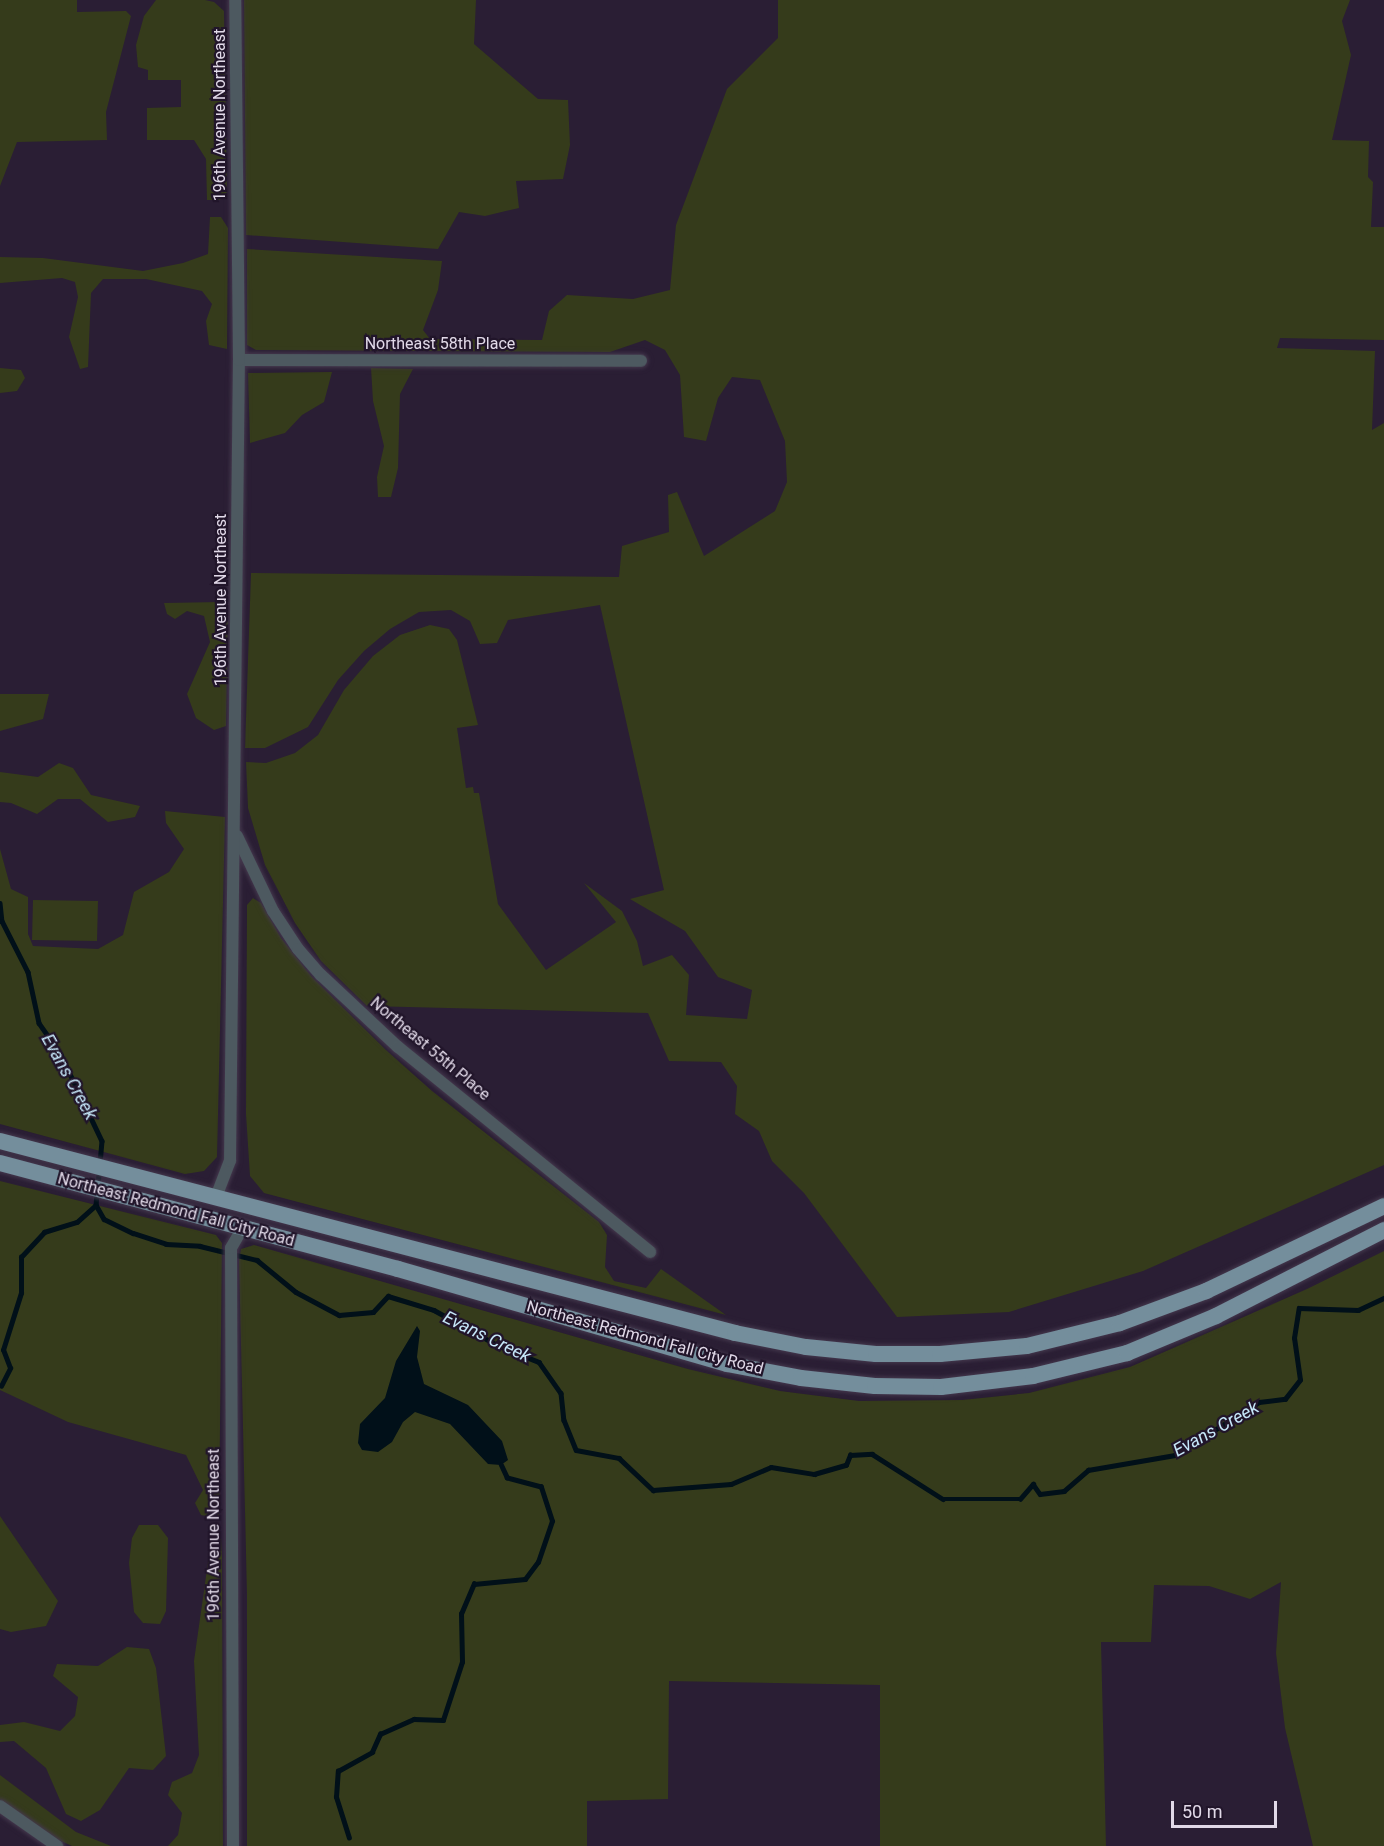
<!DOCTYPE html>
<style>
body{margin:0}
#map{position:relative;width:1384px;height:1846px;overflow:hidden;background:#2a1e34;font-family:Roboto,sans-serif}
div>[style]{position:absolute}
[style*='--x']{left:calc(var(--x)*1px);top:calc(var(--y)*1px);width:calc(var(--w)*1px);rotate:calc(var(--a)*1deg)}
.green>*{inset:0;background:#353b1b}
.water>*{inset:0;background:#011019}
.stream>*{height:4.5px;margin:-2.25px;padding:0 2.25px;transform-origin:2.25px;border-radius:2.25px;background:#011019}
.roads{filter:drop-shadow(0 0 2px #44384d) drop-shadow(0 0 2px #44384d)}
.minor>*{height:12px;margin:-6px;padding:0 6px;transform-origin:6px;border-radius:6px;background:#4d5960}
.primary>*{height:16px;margin:-8px;padding:0 8px;transform-origin:8px;border-radius:8px;background:#748e9c}
span{translate:-50% -50%;white-space:nowrap;text-align:center;line-height:1.15;-webkit-text-stroke:4.5px #21152a;paint-order:stroke}
.street-label{font-size:16px;color:#e1d9e8}
.water-label{font-size:18px;color:#c6e7f9;font-style:italic}
.scale{position:absolute;left:1171px;top:1801px;width:106px;height:27px;box-sizing:border-box;border:3px solid #e1d9e8;border-top:0;padding-left:8px;font-size:18px;line-height:21px;white-space:nowrap;color:#e1d9e8;-webkit-text-stroke:4px #21152a;paint-order:stroke}
</style>
<div id="map">
<div class="green">
<i style="clip-path:polygon(0 0,77px 0,77px 12px,126px 11px,131px 16px,106px 112px,107px 140px,17px 142px,0 186px)"></i>
<i style="clip-path:polygon(156px 0,205px 0,214px 2px,224px 11px,227px 192px,220px 200px,207px 200px,206px 159px,194px 140px,147px 140px,147px 108px,181px 107px,181px 80px,148px 80px,148px 70px,138px 67px,136px 45px,144px 16px)"></i>
<i style="clip-path:polygon(244px 0,476px 0,474px 44px,538px 99px,568px 100px,570px 145px,563px 179px,516px 181px,519px 208px,485px 216px,459px 212px,438px 249px,246px 235px)"></i>
<i style="clip-path:polygon(778px 0,1350px 0,1342px 21px,1351px 55px,1332px 140px,1369px 141px,1368px 177px,1373px 182px,1371px 227px,1384px 227px,1384px 340px,1280px 338px,1277px 348px,1375px 351px,1372px 430px,1384px 423px,1384px 1165px,1143px 1271px,1009px 1312px,897px 1317px,804px 1193px,772px 1161px,759px 1131px,735px 1114px,737px 1086px,721px 1062px,669px 1061px,648px 1013px,367px 1006px,321px 961px,295px 923px,265px 865px,248px 808px,246px 762px,266px 763px,295px 753px,318px 735px,344px 690px,373px 656px,400px 635px,430px 625px,449px 629px,457px 640px,478px 725px,457px 728px,466px 788px,473px 787px,474px 793px,479px 793px,498px 904px,546px 970px,616px 922px,584px 883px,622px 911px,637px 941px,643px 966px,672px 955px,689px 975px,686px 1015px,747px 1019px,752px 990px,718px 977px,685px 931px,630px 899px,664px 890px,600px 605px,508px 620px,497px 643px,480px 644px,470px 621px,451px 610px,419px 612px,390px 629px,364px 651px,338px 680px,308px 727px,265px 748px,245px 748px,251px 573px,619px 577px,622px 546px,669px 532px,668px 495px,677px 492px,704px 556px,775px 511px,787px 482px,785px 441px,760px 380px,732px 377px,718px 398px,706px 441px,684px 437px,680px 375px,665px 350px,645px 340px,610px 352px,256px 350px,247px 345px,247px 249px,442px 261px,438px 290px,423px 330px,430px 339px,542px 340px,549px 311px,567px 295px,633px 299px,670px 290px,676px 225px,727px 89px,778px 38px)"></i>
<i style="clip-path:polygon(210px 217px,221px 217px,228px 228px,227px 349px,209px 345px,206px 321px,212px 304px,202px 291px,146px 279px,103px 279px,91px 293px,88px 367px,80px 369px,69px 337px,78px 297px,75px 282px,62px 278px,0 283px,0 257px,43px 258px,143px 271px,183px 263px,208px 254px)"></i>
<i style="clip-path:polygon(0 368px,21px 370px,25px 378px,17px 391px,0 393px)"></i>
<i style="clip-path:polygon(371px 368px,413px 369px,400px 394px,398px 468px,391px 497px,378px 497px,377px 477px,384px 446px,373px 401px)"></i>
<i style="clip-path:polygon(332px 372px,324px 402px,302px 415px,285px 433px,250px 443px,248px 373px)"></i>
<i style="clip-path:polygon(222px 602px,228px 608px,226px 726px,214px 730px,196px 718px,187px 694px,210px 642px,204px 616px,187px 611px,175px 619px,167px 614px,164px 603px)"></i>
<i style="clip-path:polygon(0 694px,49px 694px,43px 719px,0 731px)"></i>
<i style="clip-path:polygon(59px 763px,73px 768px,91px 795px,140px 806px,135px 817px,108px 822px,80px 799px,58px 799px,37px 814px,11px 803px,0 802px,0 772px,38px 777px)"></i>
<i style="clip-path:polygon(165px 811px,225px 817px,217px 1157px,204px 1171px,185px 1174px,0 1124px,0 849px,11px 889px,28px 897px,28px 934px,33px 946px,98px 949px,123px 935px,134px 892px,169px 872px,184px 849px,166px 823px)"></i>
<i style="clip-path:polygon(253px 898px,261px 903px,281px 938px,311px 976px,386px 1050px,432px 1091px,599px 1222px,607px 1235px,605px 1267px,614px 1281px,646px 1288px,661px 1269px,726px 1315px,264px 1193px,250px 1176px,246px 1114px,247px 905px)"></i>
<i style="clip-path:polygon(33px 900px,98px 901px,97px 941px,32px 940px)"></i>
<i style="clip-path:polygon(0 1181px,216px 1235px,222px 1243px,219px 1519px,201px 1515px,195px 1503px,203px 1490px,186px 1455px,68px 1422px,0 1390px)"></i>
<i style="clip-path:polygon(254px 1245px,688px 1369px,780px 1391px,859px 1401px,962px 1400px,1029px 1393px,1130px 1367px,1307px 1289px,1384px 1251px,1384px 1846px,1313px 1846px,1285px 1728px,1276px 1653px,1281px 1582px,1250px 1599px,1209px 1586px,1154px 1585px,1151px 1642px,1101px 1642px,1106px 1846px,880px 1846px,880px 1685px,669px 1681px,668px 1799px,587px 1801px,587px 1846px,247px 1846px,247px 1594px,239px 1261px,241px 1249px)"></i>
<i style="clip-path:polygon(0 1516px,58px 1601px,46px 1626px,11px 1632px,0 1629px)"></i>
<i style="clip-path:polygon(139px 1525px,158px 1525px,168px 1538px,166px 1611px,160px 1624px,143px 1623px,134px 1612px,129px 1563px,132px 1538px)"></i>
<i style="clip-path:polygon(212px 1534px,221px 1539px,222px 1557px,223px 1846px,168px 1846px,178px 1835px,182px 1813px,168px 1795px,172px 1782px,192px 1773px,199px 1755px,194px 1661px)"></i>
<i style="clip-path:polygon(127px 1647px,149px 1649px,156px 1668px,166px 1756px,153px 1770px,129px 1768px,100px 1810px,81px 1821px,66px 1814px,46px 1768px,14px 1741px,0 1742px,0 1725px,24px 1722px,60px 1731px,75px 1716px,78px 1697px,53px 1676px,57px 1664px,98px 1666px)"></i>
<i style="clip-path:polygon(0 1775px,76px 1832px,111px 1846px,72px 1846px,48px 1835px,0 1800px)"></i>
</div>
<div class="water">
<i style="clip-path:polygon(417px 1326px,420px 1331px,417px 1357px,424px 1384px,468px 1405px,502px 1441px,508px 1460px,501px 1465px,488px 1464px,450px 1424px,415px 1412px,403px 1422px,392px 1442px,378px 1452px,362px 1450px,358px 1443px,360px 1424px,385px 1398px,396px 1361px)"></i>
</div>
<div class="stream">
<i style="--x:0;--y:903;--w:18;--a:84"></i>
<i style="--x:2;--y:921;--w:57;--a:63"></i>
<i style="--x:28;--y:972;--w:52;--a:77.8"></i>
<i style="--x:39;--y:1023;--w:39;--a:55"></i>
<i style="--x:61;--y:1055;--w:95;--a:64.5"></i>
<i style="--x:102;--y:1141;--w:45;--a:95.1"></i>
<i style="--x:97;--y:1194;--w:11;--a:95"></i>
<i style="--x:96;--y:1205;--w:16;--a:60"></i>
<i style="--x:104;--y:1219;--w:32;--a:26"></i>
<i style="--x:133;--y:1233;--w:35;--a:18"></i>
<i style="--x:166;--y:1244;--w:34;--a:3"></i>
<i style="--x:200;--y:1246;--w:59;--a:13.8"></i>
<i style="--x:257;--y:1260;--w:50;--a:39.4"></i>
<i style="--x:296;--y:1292;--w:49;--a:28.1"></i>
<i style="--x:339;--y:1315;--w:34;--a:-5"></i>
<i style="--x:373;--y:1312;--w:22;--a:-47"></i>
<i style="--x:388;--y:1296;--w:48;--a:16.9"></i>
<i style="--x:434;--y:1310;--w:74;--a:29"></i>
<i style="--x:499;--y:1346;--w:43;--a:21.8"></i>
<i style="--x:539;--y:1362;--w:38;--a:55"></i>
<i style="--x:561;--y:1393;--w:27;--a:84"></i>
<i style="--x:564;--y:1420;--w:32;--a:68"></i>
<i style="--x:576;--y:1450;--w:44;--a:10.5"></i>
<i style="--x:619;--y:1458;--w:47;--a:43.3"></i>
<i style="--x:653;--y:1490;--w:78;--a:-4.4"></i>
<i style="--x:731;--y:1484;--w:43;--a:-23"></i>
<i style="--x:771;--y:1467;--w:44;--a:9.2"></i>
<i style="--x:814;--y:1474;--w:33;--a:-16"></i>
<i style="--x:846;--y:1465;--w:11;--a:-68"></i>
<i style="--x:850;--y:1455;--w:22;--a:-3"></i>
<i style="--x:872;--y:1454;--w:84;--a:32.4"></i>
<i style="--x:943;--y:1499;--w:77;--a:0"></i>
<i style="--x:1020;--y:1499;--w:20;--a:-49"></i>
<i style="--x:1033;--y:1484;--w:12;--a:55"></i>
<i style="--x:1040;--y:1494;--w:24;--a:-7"></i>
<i style="--x:1064;--y:1491;--w:32;--a:-41"></i>
<i style="--x:1088;--y:1470;--w:88;--a:-9.8"></i>
<i style="--x:1175;--y:1455;--w:99;--a:-32.2"></i>
<i style="--x:1259;--y:1402;--w:26;--a:-7"></i>
<i style="--x:1285;--y:1399;--w:24;--a:-52"></i>
<i style="--x:1300;--y:1380;--w:42;--a:-98.1"></i>
<i style="--x:1294;--y:1338;--w:30;--a:-81"></i>
<i style="--x:1299;--y:1308;--w:59;--a:1.9"></i>
<i style="--x:1358;--y:1310;--w:29;--a:-25"></i>
<i style="--x:1;--y:1386;--w:20;--a:-63"></i>
<i style="--x:10;--y:1368;--w:19;--a:-111"></i>
<i style="--x:3;--y:1350;--w:60;--a:-72.5"></i>
<i style="--x:21;--y:1293;--w:36;--a:-90"></i>
<i style="--x:21;--y:1257;--w:34;--a:-47"></i>
<i style="--x:44;--y:1232;--w:34;--a:-17"></i>
<i style="--x:77;--y:1222;--w:25;--a:-42"></i>
<i style="--x:349;--y:1838;--w:43;--a:-107.6"></i>
<i style="--x:336;--y:1797;--w:26;--a:-86"></i>
<i style="--x:338;--y:1771;--w:39;--a:-29"></i>
<i style="--x:372;--y:1752;--w:20;--a:-66"></i>
<i style="--x:380;--y:1734;--w:37;--a:-24"></i>
<i style="--x:414;--y:1719;--w:29;--a:2"></i>
<i style="--x:443;--y:1720;--w:61;--a:-71.9"></i>
<i style="--x:462;--y:1662;--w:48;--a:-91.2"></i>
<i style="--x:461;--y:1614;--w:33;--a:-67"></i>
<i style="--x:474;--y:1584;--w:51;--a:-5.6"></i>
<i style="--x:525;--y:1579;--w:21;--a:-53"></i>
<i style="--x:538;--y:1562;--w:43;--a:-71.1"></i>
<i style="--x:552;--y:1521;--w:36;--a:-108"></i>
<i style="--x:541;--y:1487;--w:35;--a:-165"></i>
<i style="--x:507;--y:1478;--w:14;--a:-115"></i>
</div>
<div class="roads">
<div class="minor">
<i style="--x:239;--y:360;--w:402;--a:0.1"></i>
<i style="--x:237;--y:836;--w:83;--a:64.4"></i>
<i style="--x:273;--y:911;--w:45;--a:56.7"></i>
<i style="--x:298;--y:949;--w:35;--a:49"></i>
<i style="--x:321;--y:975;--w:105;--a:43.1"></i>
<i style="--x:398;--y:1047;--w:325;--a:39.1"></i>
<i style="--x:216;--y:1197;--w:39;--a:-69"></i>
<i style="--x:230;--y:1161;--w:801;--a:-89.36"></i>
<i style="--x:239;--y:360;--w:360;--a:-90.6"></i>
<i style="--x:0;--y:1806;--w:70;--a:35.1"></i>
<i style="--x:233;--y:1846;--w:598;--a:-90.19"></i>
<i style="--x:231;--y:1248;--w:24;--a:-60"></i>
</div>
<div class="primary">
<i style="--x:0;--y:1141;--w:760;--a:14.64"></i>
<i style="--x:735;--y:1333;--w:72;--a:11.2"></i>
<i style="--x:806;--y:1347;--w:70;--a:5.7"></i>
<i style="--x:876;--y:1354;--w:64;--a:0"></i>
<i style="--x:940;--y:1354;--w:87;--a:-5.3"></i>
<i style="--x:1027;--y:1346;--w:96;--a:-13.9"></i>
<i style="--x:1120;--y:1323;--w:92;--a:-20.4"></i>
<i style="--x:1206;--y:1291;--w:197;--a:-25.5"></i>
<i style="--x:0;--y:1163;--w:412;--a:14.9"></i>
<i style="--x:398;--y:1269;--w:342;--a:16.1"></i>
<i style="--x:727;--y:1364;--w:75;--a:10.7"></i>
<i style="--x:801;--y:1378;--w:74;--a:6.2"></i>
<i style="--x:875;--y:1386;--w:66;--a:0.9"></i>
<i style="--x:941;--y:1387;--w:93;--a:-6.8"></i>
<i style="--x:1033;--y:1376;--w:97;--a:-13.7"></i>
<i style="--x:1127;--y:1353;--w:96;--a:-22.6"></i>
<i style="--x:1216;--y:1316;--w:189;--a:-27.1"></i>
</div>
</div>
<div class="street-label">
<span style="left:220px;top:115px;rotate:-90deg">196th Avenue Northeast</span>
<span style="left:440px;top:344px">Northeast 58th Place</span>
<span style="left:221px;top:600px;rotate:-90deg">196th Avenue Northeast</span>
<span style="left:430px;top:1049px;rotate:40deg">Northeast 55th Place</span>
<span style="left:176px;top:1210px;rotate:15deg">Northeast Redmond Fall City Road</span>
<span style="left:645px;top:1338px;rotate:15deg">Northeast Redmond Fall City Road</span>
<span style="left:214px;top:1535px;rotate:-90deg">196th Avenue Northeast</span>
</div>
<div class="water-label">
<span style="left:69px;top:1077px;rotate:61deg">Evans Creek</span>
<span style="left:487px;top:1337px;rotate:26deg">Evans Creek</span>
<span style="left:1216px;top:1429px;rotate:-29deg">Evans Creek</span>
</div>
<div class="scale">50 m</div>
</div>
